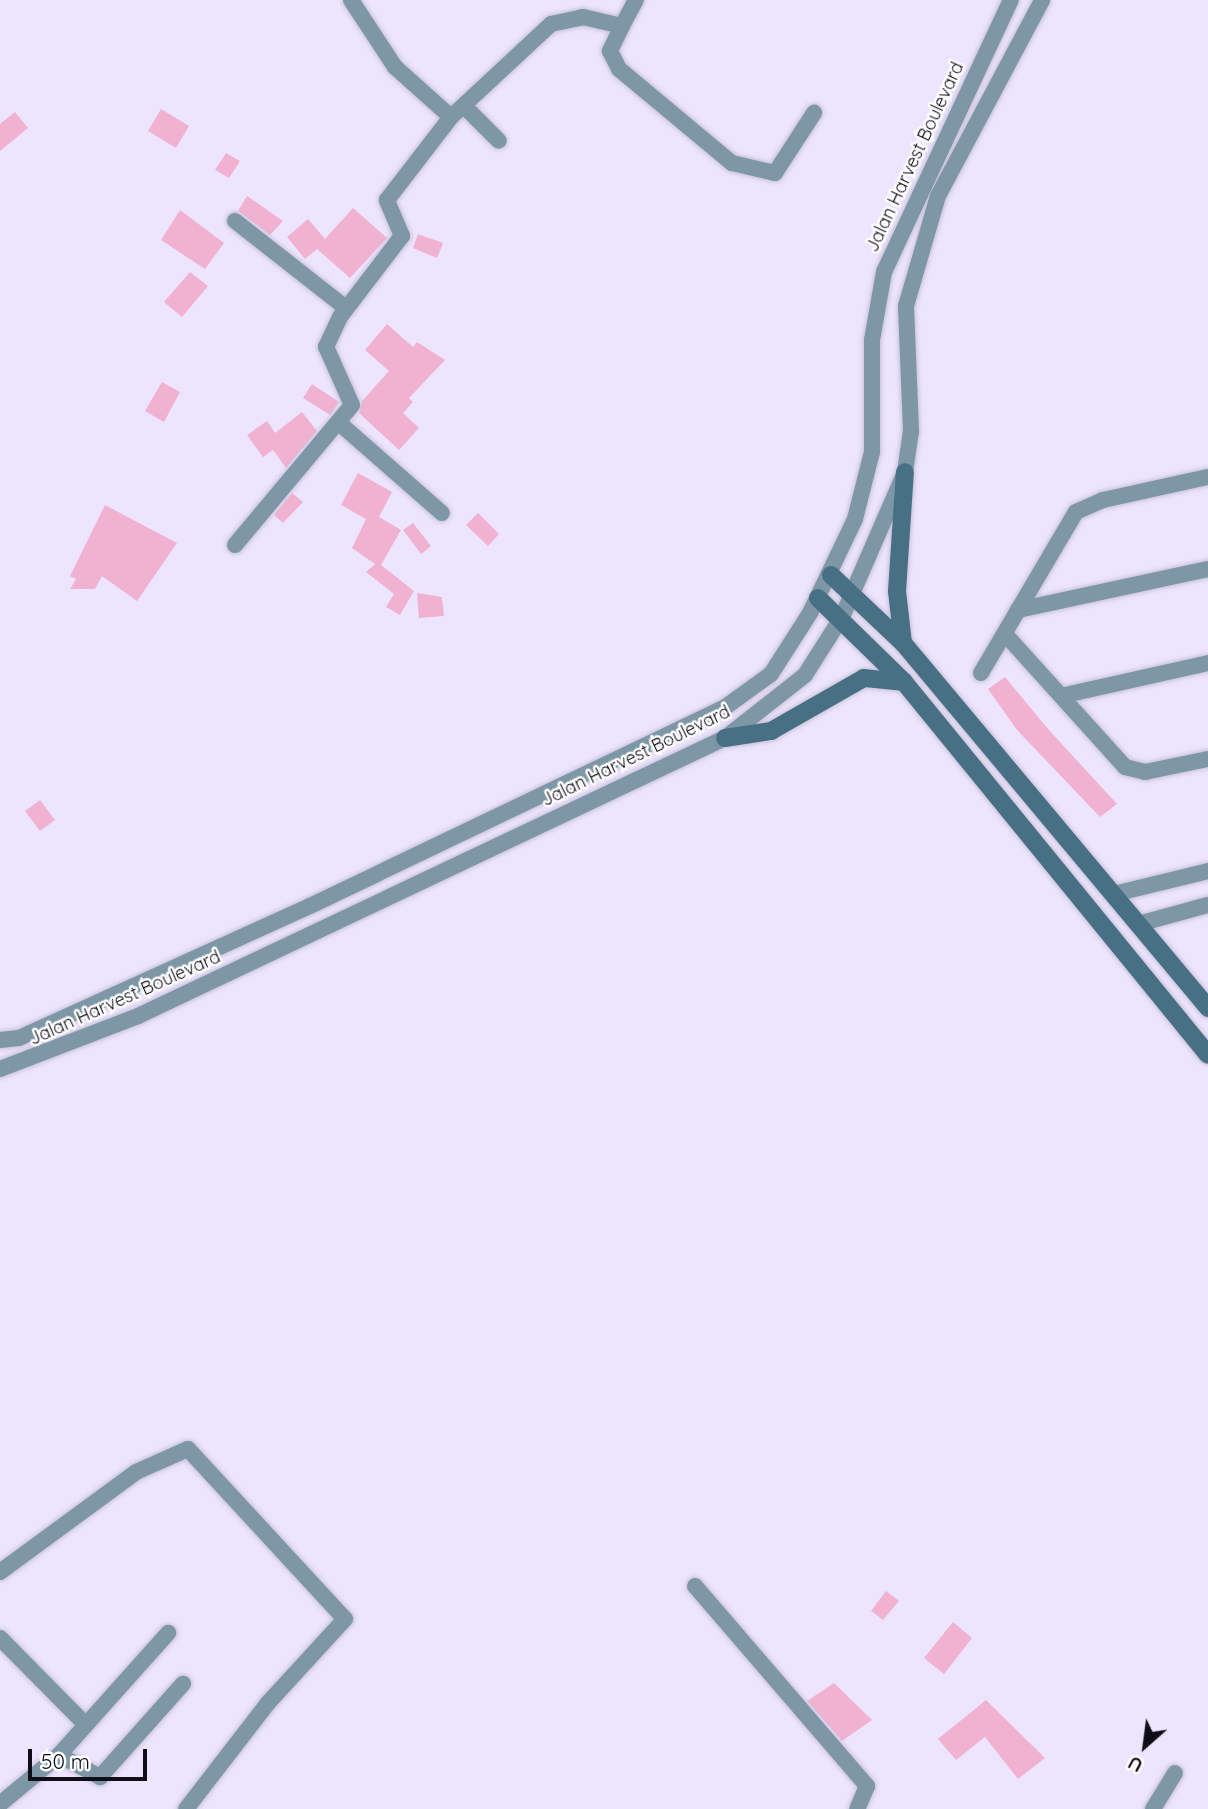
<!DOCTYPE html>
<style>
body{margin:0}
#map{position:relative;width:1208px;height:1809px;overflow:hidden;background:#ede5fe;font-family:Quicksand,sans-serif}
div>[style]{position:absolute}
[style*='--x']{left:calc(var(--x)*1px);top:calc(var(--y)*1px);width:calc(var(--w)*1px);rotate:calc(var(--a)*1deg)}
.building>*{inset:0;background:#f0b2d0}
.roads{filter:drop-shadow(0 0 2px #c9c2d9) drop-shadow(0 0 2px #c9c2d9)}
.street>*{height:16px;margin:-8px;padding:0 8px;transform-origin:8px;border-radius:8px;background:#7d97a6}
.secondary>*{height:18px;margin:-9px;padding:0 9px;transform-origin:9px;border-radius:9px;background:#477084}
span{translate:-50% -50%;white-space:nowrap;text-align:center;line-height:1.15;-webkit-text-stroke:5px #fff;paint-order:stroke}
.street-label{font-size:18px;color:#0f0d15}
.north{position:absolute;left:1110px;top:1711px;width:70px;height:70px;-webkit-text-stroke:5px #fff;paint-order:stroke;rotate:208deg;font-size:19px;font-weight:700;line-height:28px;text-align:center;color:#0f0d15}
.north::after{content:'';display:block;margin:auto;width:24px;height:32px;background:#0f0d15;clip-path:polygon(50% 0,100% 100%,50% 72%,0 100%)}
.scale{position:absolute;left:28px;top:1749px;width:119px;height:32px;box-sizing:border-box;border:4px solid #0f0d15;border-top:0;padding-left:9px;font-size:21px;line-height:24px;white-space:nowrap;color:#0f0d15;-webkit-text-stroke:5px #fff;paint-order:stroke}
</style>
<div id="map">
<div class="building">
<i style="clip-path:polygon(161px 109px,189px 126px,176px 148px,148px 131px)"></i>
<i style="clip-path:polygon(15px 112px,28px 128px,0 151px,0 124px)"></i>
<i style="clip-path:polygon(226px 153px,240px 161px,229px 178px,215px 170px)"></i>
<i style="clip-path:polygon(247px 196px,283px 221px,270px 235px,238px 211px)"></i>
<i style="clip-path:polygon(353px 208px,387px 238px,350px 278px,317px 249px,305px 259px,287px 237px,308px 219px,325px 239px)"></i>
<i style="clip-path:polygon(180px 210px,224px 243px,205px 269px,161px 240px)"></i>
<i style="clip-path:polygon(418px 234px,443px 243px,437px 258px,413px 248px)"></i>
<i style="clip-path:polygon(190px 272px,208px 286px,182px 317px,164px 302px)"></i>
<i style="clip-path:polygon(387px 324px,413px 347px,417px 342px,445px 360px,409px 398px,413px 402px,403px 413px,419px 428px,399px 450px,359px 413px,362px 401px,389px 371px,365px 350px)"></i>
<i style="clip-path:polygon(162px 382px,180px 392px,164px 422px,145px 411px)"></i>
<i style="clip-path:polygon(312px 384px,339px 402px,330px 415px,303px 398px)"></i>
<i style="clip-path:polygon(302px 412px,317px 431px,286px 468px,273px 450px,263px 457px,247px 435px,267px 421px,275px 433px)"></i>
<i style="clip-path:polygon(358px 473px,392px 492px,379px 517px,401px 530px,381px 565px,414px 591px,400px 615px,386px 607px,394px 594px,366px 572px,375px 564px,352px 548px,366px 519px,341px 505px)"></i>
<i style="clip-path:polygon(292px 493px,303px 502px,283px 523px,274px 515px)"></i>
<i style="clip-path:polygon(105px 505px,177px 543px,137px 601px,102px 576px,95px 589px,70px 589px,76px 579px,70px 576px)"></i>
<i style="clip-path:polygon(478px 513px,499px 534px,488px 546px,466px 525px)"></i>
<i style="clip-path:polygon(413px 523px,431px 546px,421px 554px,403px 530px)"></i>
<i style="clip-path:polygon(417px 593px,442px 597px,444px 616px,419px 618px)"></i>
<i style="clip-path:polygon(1005px 677px,1048px 729px,1117px 804px,1100px 817px,1017px 730px,988px 689px)"></i>
<i style="clip-path:polygon(40px 800px,55px 820px,40px 831px,25px 811px)"></i>
<i style="clip-path:polygon(886px 1591px,899px 1601px,883px 1620px,871px 1611px)"></i>
<i style="clip-path:polygon(953px 1622px,972px 1638px,944px 1674px,924px 1658px)"></i>
<i style="clip-path:polygon(834px 1683px,872px 1720px,842px 1741px,807px 1701px)"></i>
<i style="clip-path:polygon(986px 1700px,1045px 1758px,1018px 1779px,985px 1737px,956px 1760px,938px 1739px)"></i>
</div>
<div class="roads">
<div class="street">
<i style="--x:351;--y:0;--w:80;--a:56.7"></i>
<i style="--x:395;--y:67;--w:75;--a:41.8"></i>
<i style="--x:451;--y:117;--w:137;--a:-42.9"></i>
<i style="--x:551;--y:24;--w:33;--a:-12"></i>
<i style="--x:583;--y:17;--w:40;--a:13"></i>
<i style="--x:622;--y:26;--w:30;--a:-62"></i>
<i style="--x:622;--y:26;--w:28;--a:116"></i>
<i style="--x:610;--y:51;--w:20;--a:63"></i>
<i style="--x:619;--y:69;--w:147;--a:39.8"></i>
<i style="--x:732;--y:163;--w:44;--a:13.1"></i>
<i style="--x:775;--y:173;--w:72;--a:-57"></i>
<i style="--x:464;--y:106;--w:49;--a:45"></i>
<i style="--x:235;--y:221;--w:141;--a:38.1"></i>
<i style="--x:338;--y:422;--w:138;--a:41.2"></i>
<i style="--x:235;--y:545;--w:182;--a:-50.1"></i>
<i style="--x:352;--y:405;--w:64;--a:-114.1"></i>
<i style="--x:326;--y:347;--w:33;--a:-65"></i>
<i style="--x:340;--y:317;--w:102;--a:-52.6"></i>
<i style="--x:402;--y:236;--w:39;--a:-113"></i>
<i style="--x:387;--y:200;--w:105;--a:-52.4"></i>
<i style="--x:1018;--y:610;--w:194;--a:-12.2"></i>
<i style="--x:1005;--y:634;--w:179;--a:47.9"></i>
<i style="--x:1125;--y:767;--w:21;--a:14"></i>
<i style="--x:1145;--y:772;--w:64;--a:-11.7"></i>
<i style="--x:981;--y:673;--w:187;--a:-59.5"></i>
<i style="--x:1076;--y:512;--w:30;--a:-24"></i>
<i style="--x:1103;--y:500;--w:107;--a:-12.4"></i>
<i style="--x:1065;--y:695;--w:147;--a:-12.6"></i>
<i style="--x:1118;--y:893;--w:93;--a:-13.7"></i>
<i style="--x:1142;--y:923;--w:68;--a:-15.3"></i>
<i style="--x:0;--y:1040;--w:19;--a:-6"></i>
<i style="--x:19;--y:1038;--w:320;--a:-24.4"></i>
<i style="--x:310;--y:906;--w:459;--a:-25.6"></i>
<i style="--x:724;--y:708;--w:58;--a:-35.9"></i>
<i style="--x:771;--y:674;--w:72;--a:-57.4"></i>
<i style="--x:810;--y:613;--w:104;--a:-64.4"></i>
<i style="--x:855;--y:519;--w:69;--a:-75.8"></i>
<i style="--x:872;--y:452;--w:112;--a:-90"></i>
<i style="--x:872;--y:340;--w:69;--a:-80"></i>
<i style="--x:884;--y:272;--w:300;--a:-65"></i>
<i style="--x:0;--y:1069;--w:148;--a:-21"></i>
<i style="--x:138;--y:1016;--w:650;--a:-25.34"></i>
<i style="--x:725;--y:738;--w:102;--a:-38.2"></i>
<i style="--x:805;--y:675;--w:69;--a:-57.5"></i>
<i style="--x:842;--y:617;--w:158;--a:-66.5"></i>
<i style="--x:905;--y:472;--w:41;--a:-81.7"></i>
<i style="--x:911;--y:431;--w:125;--a:-92.3"></i>
<i style="--x:906;--y:306;--w:115;--a:-73.8"></i>
<i style="--x:938;--y:196;--w:222;--a:-62"></i>
<i style="--x:0;--y:1572;--w:169;--a:-36.3"></i>
<i style="--x:136;--y:1472;--w:57;--a:-23.9"></i>
<i style="--x:188;--y:1449;--w:231;--a:47.3"></i>
<i style="--x:345;--y:1619;--w:114;--a:132.5"></i>
<i style="--x:268;--y:1703;--w:134;--a:127.7"></i>
<i style="--x:695;--y:1586;--w:264;--a:49.3"></i>
<i style="--x:867;--y:1786;--w:25;--a:113"></i>
<i style="--x:0;--y:1638;--w:120;--a:45.3"></i>
<i style="--x:59;--y:1755;--w:47;--a:28.2"></i>
<i style="--x:100;--y:1777;--w:125;--a:-48.3"></i>
<i style="--x:0;--y:1804;--w:77;--a:-39.7"></i>
<i style="--x:59;--y:1755;--w:164;--a:-48.2"></i>
<i style="--x:1153;--y:1809;--w:42;--a:-58.6"></i>
</div>
<div class="secondary">
<i style="--x:831;--y:575;--w:99;--a:43.4"></i>
<i style="--x:903;--y:643;--w:476;--a:50.1"></i>
<i style="--x:818;--y:598;--w:120;--a:44.3"></i>
<i style="--x:904;--y:682;--w:481;--a:50.8"></i>
<i style="--x:903;--y:643;--w:52;--a:-96.6"></i>
<i style="--x:897;--y:591;--w:119;--a:-86.2"></i>
<i style="--x:725;--y:738;--w:47;--a:-8.7"></i>
<i style="--x:771;--y:731;--w:107;--a:-29.7"></i>
<i style="--x:864;--y:678;--w:40;--a:5.7"></i>
</div>
</div>
<div class="street-label">
<span style="left:915px;top:157px;rotate:-65deg">Jalan Harvest Boulevard</span>
<span style="left:636px;top:756px;rotate:-26deg">Jalan Harvest Boulevard</span>
<span style="left:125px;top:998px;rotate:-24deg">Jalan Harvest Boulevard</span>
</div>
<div class="north">U</div>
<div class="scale">50 m</div>
</div>
